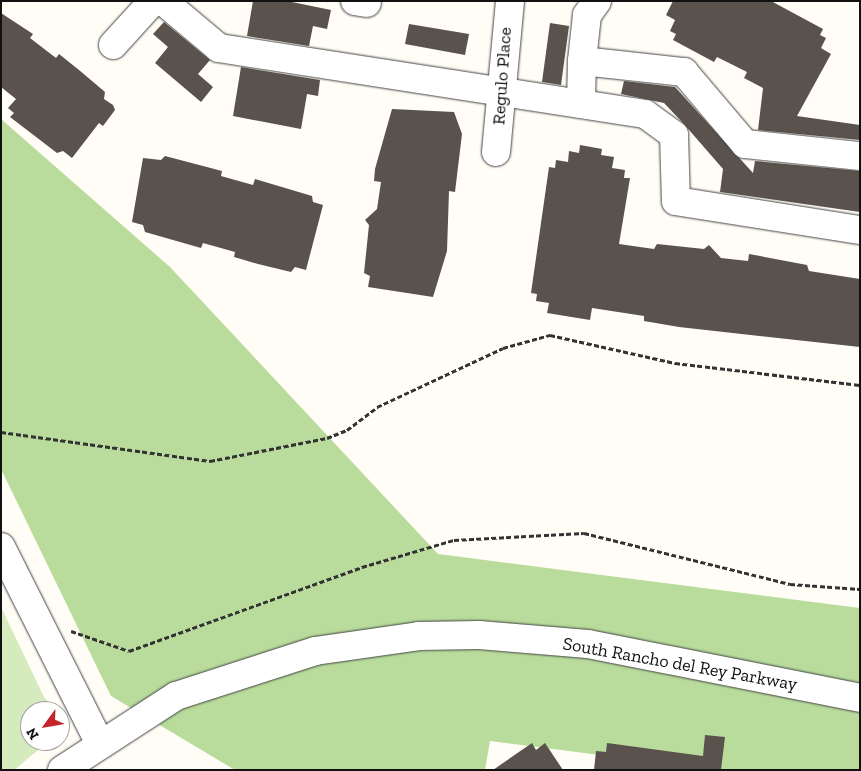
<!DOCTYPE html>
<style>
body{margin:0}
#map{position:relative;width:861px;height:771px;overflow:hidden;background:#fffdf5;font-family:"Zilla Slab",serif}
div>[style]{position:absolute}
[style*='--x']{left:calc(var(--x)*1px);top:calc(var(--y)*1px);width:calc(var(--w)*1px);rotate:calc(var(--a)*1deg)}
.green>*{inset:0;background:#d5ebbd}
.forest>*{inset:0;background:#b9dc9c}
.building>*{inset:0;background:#5a524d}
.path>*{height:3px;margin-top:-1.5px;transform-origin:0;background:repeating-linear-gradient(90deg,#333 0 5px,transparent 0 7.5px)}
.roads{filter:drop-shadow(0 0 1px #444) drop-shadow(0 0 1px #444)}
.minor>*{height:28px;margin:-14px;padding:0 14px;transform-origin:14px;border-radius:14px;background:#fff}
span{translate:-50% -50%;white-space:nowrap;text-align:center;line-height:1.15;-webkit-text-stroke:5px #fff;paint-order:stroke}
.street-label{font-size:18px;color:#111}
.frame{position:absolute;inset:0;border:2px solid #111;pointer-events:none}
.north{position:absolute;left:20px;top:701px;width:50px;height:50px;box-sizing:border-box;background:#fff;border:1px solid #a0a0a0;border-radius:50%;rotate:238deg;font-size:14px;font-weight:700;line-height:20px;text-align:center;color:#111}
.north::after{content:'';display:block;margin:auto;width:18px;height:22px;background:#c4262e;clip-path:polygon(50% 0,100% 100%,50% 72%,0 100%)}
</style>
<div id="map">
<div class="green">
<i style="clip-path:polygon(1px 607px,44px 697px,57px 711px,30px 711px,30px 741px,49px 741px,14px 770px,1px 770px)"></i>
</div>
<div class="forest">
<i style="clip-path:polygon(1px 119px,170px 267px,438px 554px,860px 608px,860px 770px,717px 770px,490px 741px,485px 770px,235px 770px,111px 696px,1px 469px)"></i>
</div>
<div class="building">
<i style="clip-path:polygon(253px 1px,287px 1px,331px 10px,327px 29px,313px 26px,309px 46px,247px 36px)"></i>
<i style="clip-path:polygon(673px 1px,771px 1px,823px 29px,820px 35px,826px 38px,821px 48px,831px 54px,797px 116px,860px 125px,860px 140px,758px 130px,763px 88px,744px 78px,747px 72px,717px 57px,714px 62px,673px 40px,676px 34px,670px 31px,675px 20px,666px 15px)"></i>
<i style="clip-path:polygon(1px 13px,33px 34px,30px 38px,56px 58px,59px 54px,79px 70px,105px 92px,104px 99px,113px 105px,115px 110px,103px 126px,99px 123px,72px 158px,63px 151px,57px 153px,10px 117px,14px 113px,8px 108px,16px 99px,1px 87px)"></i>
<i style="clip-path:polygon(164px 22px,210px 60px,198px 74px,213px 87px,201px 102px,155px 63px,168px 47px,153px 34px)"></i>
<i style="clip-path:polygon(550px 23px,569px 26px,561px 85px,542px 82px)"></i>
<i style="clip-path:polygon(409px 24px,469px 34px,465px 55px,405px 44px)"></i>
<i style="clip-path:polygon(241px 67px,320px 80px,318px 96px,307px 94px,301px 129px,233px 116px)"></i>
<i style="clip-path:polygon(624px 81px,675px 87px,753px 173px,755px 161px,860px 171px,860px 212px,720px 192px,723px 169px,683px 123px,664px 103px,621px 94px)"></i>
<i style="clip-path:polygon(392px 109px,454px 112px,462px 134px,455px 192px,449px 191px,447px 251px,433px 297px,368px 287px,370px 276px,364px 273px,369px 225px,365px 220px,377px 209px,381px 182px,374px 181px,375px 169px)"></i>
<i style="clip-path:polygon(580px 145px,602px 149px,601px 155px,614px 157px,612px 168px,625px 170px,624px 178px,630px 178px,619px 244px,654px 249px,657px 244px,704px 249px,709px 245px,721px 258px,748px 261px,749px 254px,760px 256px,807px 265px,809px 271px,860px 279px,860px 347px,679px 327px,644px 321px,644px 316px,592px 308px,590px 320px,547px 313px,549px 303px,536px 301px,537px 294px,531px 293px,549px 167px,555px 168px,556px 160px,568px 162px,569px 151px,579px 153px)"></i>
<i style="clip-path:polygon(165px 156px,222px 171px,221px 176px,253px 185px,255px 179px,312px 196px,313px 202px,323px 205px,306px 270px,295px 267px,291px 272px,258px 264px,234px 257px,235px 252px,203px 243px,201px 248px,145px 232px,143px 225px,132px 222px,143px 158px,161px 160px)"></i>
<i style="clip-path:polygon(705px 735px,725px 737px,721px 770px,594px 770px,596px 751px,606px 752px,607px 743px,703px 756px)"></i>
<i style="clip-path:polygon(532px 743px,536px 750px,545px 743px,563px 770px,493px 770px)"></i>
</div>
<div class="path">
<i style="--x:1;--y:432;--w:211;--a:7.9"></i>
<i style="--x:210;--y:461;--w:119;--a:-11.1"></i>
<i style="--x:327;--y:438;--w:22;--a:-22"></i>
<i style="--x:347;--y:430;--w:38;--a:-37"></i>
<i style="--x:377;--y:407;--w:139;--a:-25.1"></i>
<i style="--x:503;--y:348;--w:49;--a:-15.5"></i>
<i style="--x:550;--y:335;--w:128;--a:12.6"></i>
<i style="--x:675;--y:363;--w:186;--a:6.8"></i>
<i style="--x:71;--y:631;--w:61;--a:19"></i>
<i style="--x:129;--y:651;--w:248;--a:-19.8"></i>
<i style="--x:362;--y:567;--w:96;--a:-16.4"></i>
<i style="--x:454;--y:540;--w:130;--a:-3.1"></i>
<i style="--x:584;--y:533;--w:212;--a:13.9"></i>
<i style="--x:790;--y:584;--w:70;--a:4.1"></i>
</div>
<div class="roads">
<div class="minor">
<i style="--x:163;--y:1;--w:73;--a:40"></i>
<i style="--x:219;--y:48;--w:431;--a:8.8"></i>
<i style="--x:645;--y:114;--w:36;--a:36"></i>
<i style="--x:674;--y:135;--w:66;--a:88.3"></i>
<i style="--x:676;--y:201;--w:186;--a:9"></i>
<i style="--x:355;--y:1;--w:12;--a:9"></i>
<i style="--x:113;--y:45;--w:59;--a:-47.7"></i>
<i style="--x:582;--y:61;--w:46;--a:-83.8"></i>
<i style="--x:587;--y:15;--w:17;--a:-54"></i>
<i style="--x:581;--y:104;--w:43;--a:-88.7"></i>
<i style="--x:582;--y:61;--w:103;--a:6.2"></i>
<i style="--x:684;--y:72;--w:94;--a:49.7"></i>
<i style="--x:745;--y:144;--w:116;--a:6"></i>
<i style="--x:496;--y:152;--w:152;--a:-84.7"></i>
<i style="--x:1;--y:547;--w:218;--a:63.3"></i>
<i style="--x:62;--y:770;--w:136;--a:-33"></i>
<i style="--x:176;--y:696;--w:146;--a:-17.9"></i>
<i style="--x:315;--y:651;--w:105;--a:-8.2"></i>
<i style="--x:419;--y:636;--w:60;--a:-1"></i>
<i style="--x:479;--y:635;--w:109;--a:4.7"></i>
<i style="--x:588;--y:644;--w:277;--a:11.2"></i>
</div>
</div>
<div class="street-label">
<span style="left:502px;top:76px;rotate:-86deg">Regulo Place</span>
<span style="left:680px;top:664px;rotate:10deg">South Rancho del Rey Parkway</span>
</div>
<div class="frame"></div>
<div class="north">N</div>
</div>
